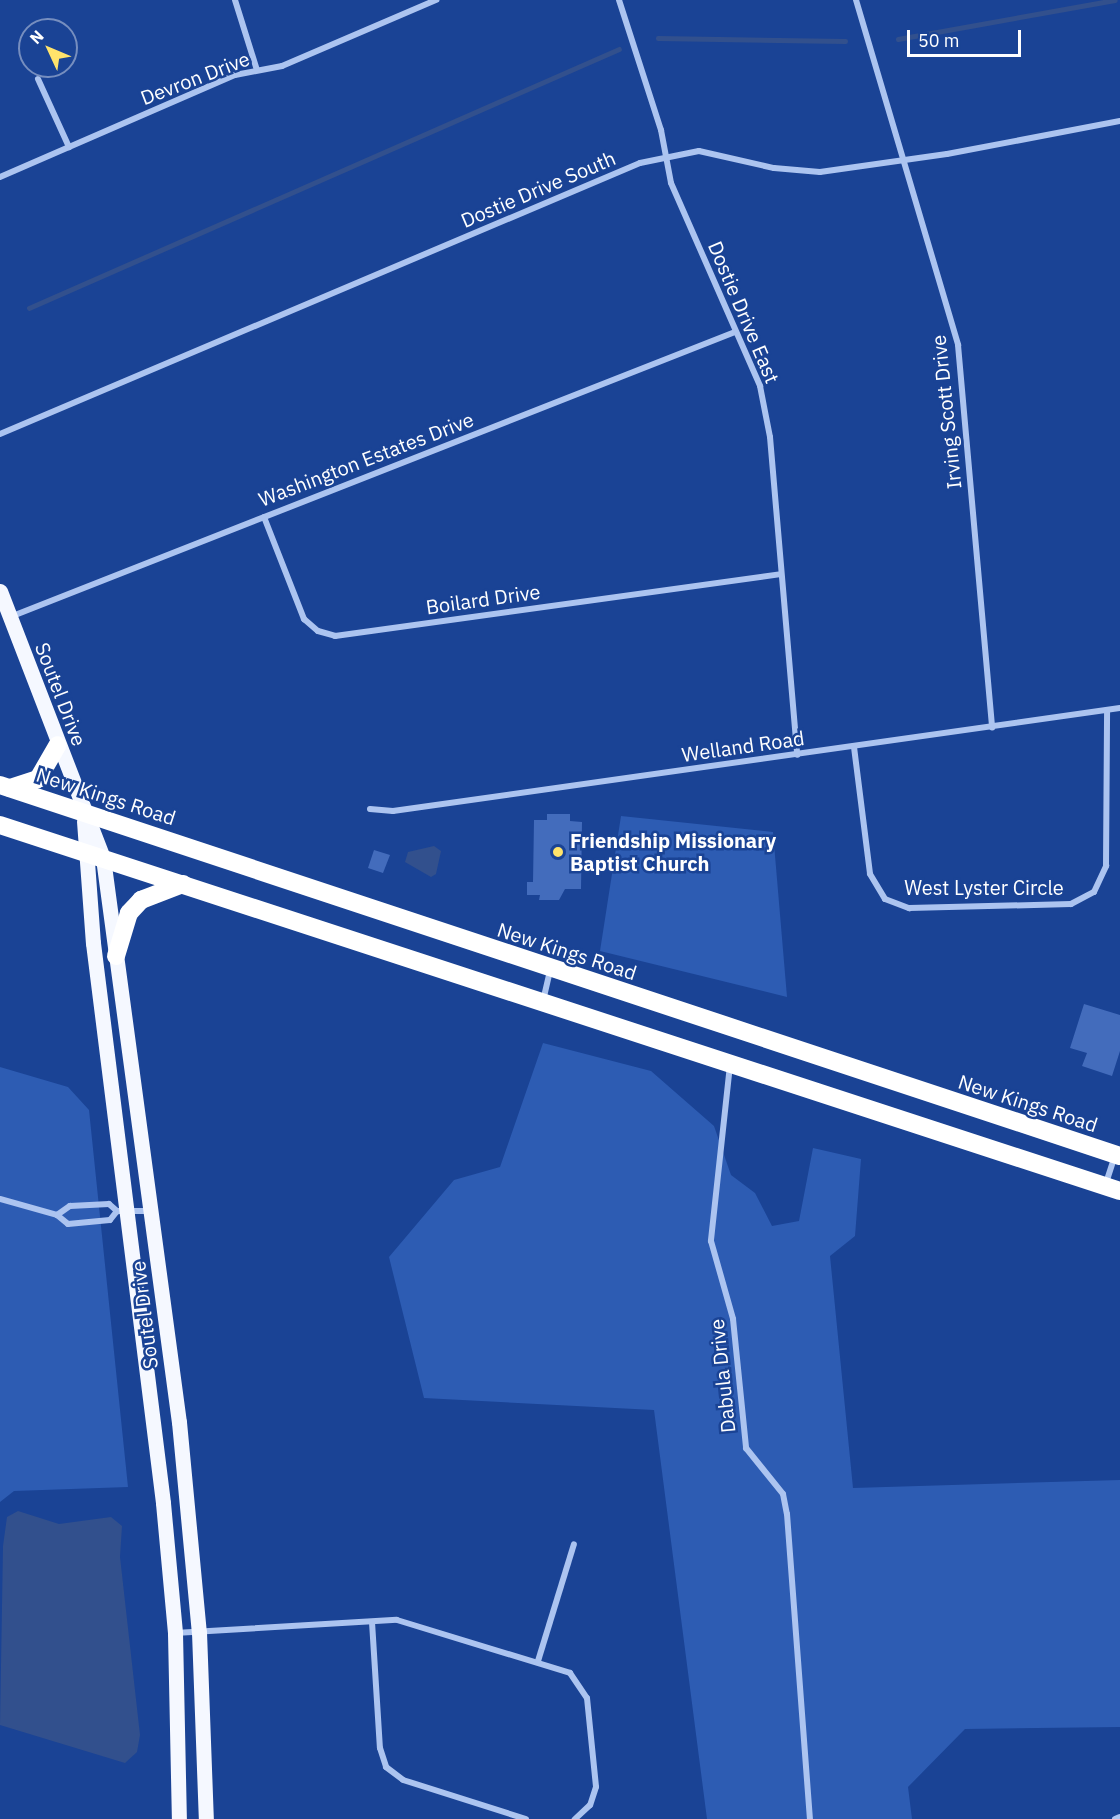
<!DOCTYPE html>
<style>
body{margin:0}
#map{position:relative;width:1120px;height:1819px;overflow:hidden;background:#1a4395;font-family:"IBM Plex Sans",sans-serif}
div>[style]{position:absolute}
[style*='--x']{left:calc(var(--x)*1px);top:calc(var(--y)*1px);width:calc(var(--w)*1px);rotate:calc(var(--a)*1deg)}
.green>*{inset:0;background:#2d5cb3}
.water>*{inset:0;background:#32508d}
.stream>*{height:4.5px;margin:-2.25px;padding:0 2.25px;transform-origin:2.25px;border-radius:2.25px;background:#32508d}
.building>*{inset:0;background:#436cbc}
.street>*{height:6px;margin:-3px;padding:0 3px;transform-origin:3px;border-radius:3px;background:#acc4f0}
.primary>*{height:15px;margin:-7.5px;padding:0 7.5px;transform-origin:7.5px;border-radius:7.5px;background:#f5f8ff}
.highway>*{height:18px;margin:-9px;padding:0 9px;transform-origin:9px;border-radius:9px;background:#fff}
.dots>*{width:16px;height:16px;translate:-50% -50%;box-sizing:border-box;border:3px solid #1a4395;border-radius:50%}
span{translate:-50% -50%;white-space:nowrap;text-align:center;line-height:1.15;-webkit-text-stroke:5px #1a4395;paint-order:stroke}
.street-label{font-size:20px;color:#fff}
.poi-label{font-size:20px;color:#fff;font-weight:700}
.left{translate:0 -50%;text-align:left}
.north{position:absolute;left:18px;top:18px;width:60px;height:60px;box-sizing:border-box;background:#1a4395;border:2px solid #768ebf;border-radius:50%;rotate:314deg;font-size:16px;font-weight:700;line-height:24px;text-align:center;color:#fff}
.north::after{content:'';display:block;margin:auto;width:21px;height:27px;background:#ffe36b;clip-path:polygon(50% 0,100% 100%,50% 72%,0 100%)}
.scale{position:absolute;left:907px;top:30px;width:114px;height:27px;box-sizing:border-box;border:3px solid #fff;border-top:0;padding-left:8px;font-size:18px;line-height:21px;white-space:nowrap;color:#fff;-webkit-text-stroke:4px #1a4395;paint-order:stroke}
</style>
<div id="map">
<div class="green">
<i style="clip-path:polygon(621px 816px,773px 832px,787px 997px,600px 951px)"></i>
<i style="clip-path:polygon(543px 1043px,651px 1071px,714px 1126px,731px 1175px,755px 1193px,772px 1226px,799px 1221px,813px 1148px,861px 1159px,855px 1236px,830px 1256px,853px 1488px,1120px 1480px,1120px 1727px,965px 1729px,908px 1787px,912px 1819px,707px 1819px,654px 1410px,424px 1398px,389px 1257px,454px 1180px,500px 1167px)"></i>
<i style="clip-path:polygon(0 1067px,68px 1087px,89px 1110px,128px 1487px,14px 1491px,0 1502px)"></i>
</div>
<div class="water">
<i style="clip-path:polygon(434px 846px,441px 851px,436px 874px,431px 877px,405px 862px,408px 852px)"></i>
<i style="clip-path:polygon(18px 1511px,59px 1524px,111px 1517px,122px 1526px,120px 1557px,140px 1735px,137px 1752px,125px 1763px,0 1725px,3px 1546px,7px 1517px)"></i>
</div>
<div class="stream">
<i style="--x:658;--y:38;--w:187;--a:0.9"></i>
<i style="--x:898;--y:39;--w:220;--a:-10.2"></i>
<i style="--x:29;--y:308;--w:644;--a:-23.7"></i>
</div>
<div class="building">
<i style="clip-path:polygon(547px 814px,570px 814px,570px 821px,582px 822px,581px 889px,565px 889px,559px 900px,539px 900px,540px 895px,527px 895px,527px 882px,533px 882px,534px 820px,547px 820px)"></i>
<i style="clip-path:polygon(374px 850px,390px 855px,383px 873px,368px 868px)"></i>
<i style="clip-path:polygon(1084px 1004px,1120px 1015px,1120px 1051px,1112px 1076px,1082px 1066px,1087px 1053px,1070px 1048px)"></i>
</div>
<div class="street">
<i style="--x:235;--y:0;--w:73;--a:72.6"></i>
<i style="--x:619;--y:0;--w:137;--a:72.1"></i>
<i style="--x:661;--y:130;--w:54;--a:79.3"></i>
<i style="--x:671;--y:183;--w:222;--a:66.3"></i>
<i style="--x:760;--y:386;--w:52;--a:78.9"></i>
<i style="--x:770;--y:437;--w:319;--a:85.1"></i>
<i style="--x:856;--y:0;--w:360;--a:73.5"></i>
<i style="--x:958;--y:345;--w:384;--a:84.9"></i>
<i style="--x:38;--y:79;--w:75;--a:65.5"></i>
<i style="--x:0;--y:177;--w:256;--a:-23.5"></i>
<i style="--x:235;--y:75;--w:48;--a:-10.8"></i>
<i style="--x:282;--y:66;--w:168;--a:-23.2"></i>
<i style="--x:0;--y:434;--w:695;--a:-22.95"></i>
<i style="--x:640;--y:163;--w:60;--a:-11.5"></i>
<i style="--x:699;--y:151;--w:77;--a:12.8"></i>
<i style="--x:774;--y:168;--w:46;--a:5"></i>
<i style="--x:820;--y:172;--w:128;--a:-8.1"></i>
<i style="--x:947;--y:154;--w:176;--a:-10.8"></i>
<i style="--x:264;--y:517;--w:110;--a:68.6"></i>
<i style="--x:304;--y:619;--w:18;--a:41"></i>
<i style="--x:318;--y:631;--w:18;--a:16"></i>
<i style="--x:335;--y:636;--w:450;--a:-7.9"></i>
<i style="--x:10;--y:617;--w:779;--a:-21.46"></i>
<i style="--x:854;--y:747;--w:128;--a:82.8"></i>
<i style="--x:870;--y:874;--w:29;--a:59"></i>
<i style="--x:885;--y:899;--w:26;--a:21"></i>
<i style="--x:909;--y:908;--w:162;--a:-1.4"></i>
<i style="--x:1071;--y:904;--w:26;--a:-28"></i>
<i style="--x:1094;--y:892;--w:29;--a:-65"></i>
<i style="--x:1106;--y:866;--w:156;--a:-89.6"></i>
<i style="--x:370;--y:809;--w:23;--a:5"></i>
<i style="--x:393;--y:811;--w:734;--a:-8.06"></i>
<i style="--x:543;--y:1001;--w:32;--a:-77"></i>
<i style="--x:730;--y:1065;--w:177;--a:96.2"></i>
<i style="--x:711;--y:1241;--w:81;--a:74.2"></i>
<i style="--x:733;--y:1319;--w:130;--a:84.2"></i>
<i style="--x:746;--y:1448;--w:59;--a:51.2"></i>
<i style="--x:783;--y:1494;--w:20;--a:79"></i>
<i style="--x:787;--y:1514;--w:306;--a:85.7"></i>
<i style="--x:1106;--y:1183;--w:28;--a:-72"></i>
<i style="--x:0;--y:1199;--w:59;--a:15.7"></i>
<i style="--x:57;--y:1215;--w:14;--a:39"></i>
<i style="--x:68;--y:1224;--w:42;--a:-5.4"></i>
<i style="--x:110;--y:1220;--w:11;--a:-52"></i>
<i style="--x:57;--y:1215;--w:16;--a:-35"></i>
<i style="--x:70;--y:1206;--w:39;--a:-3"></i>
<i style="--x:109;--y:1204;--w:11;--a:41"></i>
<i style="--x:117;--y:1211;--w:33;--a:0"></i>
<i style="--x:372;--y:1622;--w:126;--a:86.4"></i>
<i style="--x:380;--y:1748;--w:20;--a:72"></i>
<i style="--x:386;--y:1767;--w:21;--a:37"></i>
<i style="--x:403;--y:1780;--w:129;--a:17.6"></i>
<i style="--x:175;--y:1633;--w:222;--a:-3.4"></i>
<i style="--x:397;--y:1620;--w:181;--a:17"></i>
<i style="--x:570;--y:1673;--w:30;--a:56"></i>
<i style="--x:587;--y:1698;--w:89;--a:84.2"></i>
<i style="--x:596;--y:1787;--w:19;--a:108"></i>
<i style="--x:590;--y:1805;--w:21;--a:137"></i>
<i style="--x:538;--y:1661;--w:122;--a:-72.9"></i>
<i style="--x:1115;--y:1819;--w:5;--a:-22"></i>
</div>
<div class="primary">
<i style="--x:0;--y:591;--w:286;--a:68.9"></i>
<i style="--x:103;--y:858;--w:569;--a:82.33"></i>
<i style="--x:179;--y:1422;--w:211;--a:84.6"></i>
<i style="--x:199;--y:1632;--w:187;--a:87.9"></i>
<i style="--x:84;--y:821;--w:122;--a:85.8"></i>
<i style="--x:93;--y:943;--w:564;--a:82.87"></i>
<i style="--x:163;--y:1503;--w:131;--a:84.7"></i>
<i style="--x:175;--y:1633;--w:186;--a:88.8"></i>
</div>
<div class="highway">
<i style="--x:0;--y:785;--w:1180;--a:18.33"></i>
<i style="--x:10;--y:788;--w:29;--a:-18"></i>
<i style="--x:38;--y:779;--w:39;--a:-60"></i>
<i style="--x:0;--y:825;--w:1178;--a:18.1"></i>
<i style="--x:116;--y:956;--w:45;--a:-73.2"></i>
<i style="--x:129;--y:913;--w:18;--a:-47"></i>
<i style="--x:141;--y:900;--w:45;--a:-20.9"></i>
</div>
<div class="dots">
<i style="left:558px;top:852px;background:#ffe36b"></i>
</div>
<div class="street-label">
<span style="left:195px;top:78px;rotate:-21deg">Devron Drive</span>
<span style="left:538px;top:189px;rotate:-23deg">Dostie Drive South</span>
<span style="left:744px;top:312px;rotate:67deg">Dostie Drive East</span>
<span style="left:946px;top:412px;rotate:-96deg">Irving Scott Drive</span>
<span style="left:366px;top:459px;rotate:-21deg">Washington Estates Drive</span>
<span style="left:483px;top:599px;rotate:-8deg">Boilard Drive</span>
<span style="left:61px;top:694px;rotate:69deg">Soutel Drive</span>
<span style="left:743px;top:746px;rotate:-8deg">Welland Road</span>
<span style="left:106px;top:796px;rotate:18deg">New Kings Road</span>
<span style="left:984px;top:887px">West Lyster Circle</span>
<span style="left:567px;top:951px;rotate:18deg">New Kings Road</span>
<span style="left:1028px;top:1103px;rotate:18deg">New Kings Road</span>
<span style="left:144px;top:1315px;rotate:-97deg">Soutel Drive</span>
<span style="left:722px;top:1376px;rotate:-96deg">Dabula Drive</span>
</div>
<div class="poi-label">
<span class="left" style="left:570px;top:852px">Friendship Missionary<br>Baptist Church</span>
</div>
<div class="north">N</div>
<div class="scale">50 m</div>
</div>
